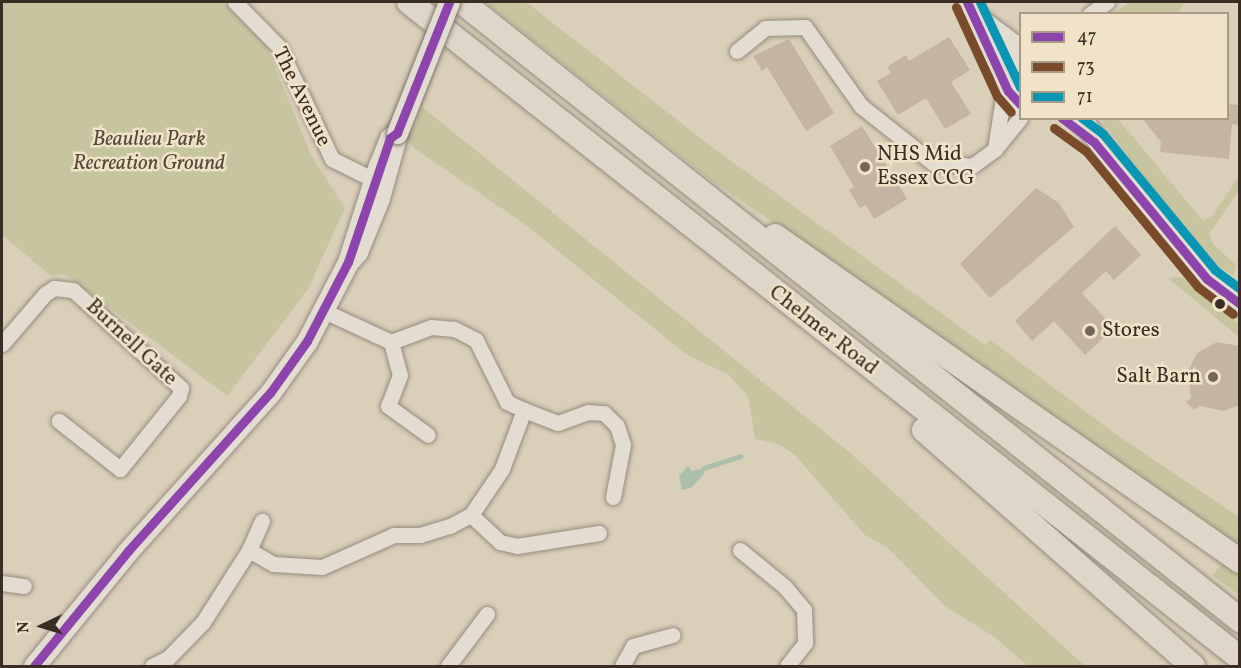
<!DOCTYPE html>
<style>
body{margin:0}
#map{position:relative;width:1241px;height:668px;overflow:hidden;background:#dacfb9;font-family:Vollkorn,serif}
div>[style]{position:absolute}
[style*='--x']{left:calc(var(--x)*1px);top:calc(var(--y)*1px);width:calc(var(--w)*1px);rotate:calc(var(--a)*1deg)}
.green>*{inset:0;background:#c6c59f}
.water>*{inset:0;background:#acbfac}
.stream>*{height:4.5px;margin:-2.25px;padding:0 2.25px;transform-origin:2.25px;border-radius:2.25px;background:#acbfac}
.building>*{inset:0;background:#c5b4a2}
.roads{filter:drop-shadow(0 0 2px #958c7f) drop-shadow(0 0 2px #958c7f)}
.street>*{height:15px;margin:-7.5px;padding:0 7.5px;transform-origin:7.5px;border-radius:7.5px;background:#e2dcd1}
.secondary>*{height:21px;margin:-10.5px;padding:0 10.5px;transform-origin:10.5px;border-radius:10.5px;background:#e2dcd1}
.primary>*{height:24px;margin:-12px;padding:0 12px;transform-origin:12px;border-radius:12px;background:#ddd6c9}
.bridges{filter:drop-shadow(0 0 2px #7e766b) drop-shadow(0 0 2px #7e766b)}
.secondary-bridge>*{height:21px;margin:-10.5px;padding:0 10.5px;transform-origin:10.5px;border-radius:10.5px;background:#e2dcd1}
.bus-1>*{height:9px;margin:-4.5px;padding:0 4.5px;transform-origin:4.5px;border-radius:4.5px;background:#8e44ad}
.bus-2>*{height:9px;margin:-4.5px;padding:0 4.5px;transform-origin:4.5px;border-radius:4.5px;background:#7a4b2a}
.bus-3>*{height:9px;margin:-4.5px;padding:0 4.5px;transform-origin:4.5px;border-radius:4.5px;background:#0996b4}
.dots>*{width:16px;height:16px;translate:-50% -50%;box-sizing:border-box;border:3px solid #f0e3c8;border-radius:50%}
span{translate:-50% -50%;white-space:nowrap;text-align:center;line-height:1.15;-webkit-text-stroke:5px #f0e3c8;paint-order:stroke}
.street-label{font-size:21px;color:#3a2d24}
.park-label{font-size:21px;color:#534a38;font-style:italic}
.poi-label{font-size:21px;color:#3a2d24}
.left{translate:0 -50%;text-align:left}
.right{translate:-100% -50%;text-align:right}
.frame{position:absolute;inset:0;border:3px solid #3a2d24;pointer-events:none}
.legend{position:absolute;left:1019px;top:12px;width:210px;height:108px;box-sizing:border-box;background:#f0e3c8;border:2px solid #a79a86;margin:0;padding:8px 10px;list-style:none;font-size:18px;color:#3a2d24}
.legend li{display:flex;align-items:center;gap:12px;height:30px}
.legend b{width:30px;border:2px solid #a79a86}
.north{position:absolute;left:12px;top:596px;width:60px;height:60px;-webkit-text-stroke:4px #f0e3c8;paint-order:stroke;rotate:266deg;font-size:16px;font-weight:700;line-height:24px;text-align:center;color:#3a2d24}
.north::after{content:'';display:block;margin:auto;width:21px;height:27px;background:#3a2d24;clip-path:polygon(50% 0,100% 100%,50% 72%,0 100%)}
</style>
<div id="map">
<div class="green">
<i style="clip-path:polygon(2px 2px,222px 2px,266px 45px,311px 155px,345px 208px,308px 289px,227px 396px,65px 274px,50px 275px,2px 235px)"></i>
<i style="clip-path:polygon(485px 2px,526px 2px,708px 144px,985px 345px,990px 340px,1114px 433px,1239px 517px,1239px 551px,998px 376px,708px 178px)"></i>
<i style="clip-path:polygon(1130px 2px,1185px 2px,1178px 13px,1114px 13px)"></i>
<i style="clip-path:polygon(422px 107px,848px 451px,1085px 666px,1028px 666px,993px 636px,945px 606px,888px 548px,865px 535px,794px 454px,778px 444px,755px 439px,748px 396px,728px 374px,687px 355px,526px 225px,414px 148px,409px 141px)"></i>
<i style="clip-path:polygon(1101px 119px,1118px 119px,1203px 221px,1213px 215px,1239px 176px,1239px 190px,1209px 234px,1213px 244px,1236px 265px,1233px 275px,1219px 267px,1184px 230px)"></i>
<i style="clip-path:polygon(1182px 277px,1239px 324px,1239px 337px,1168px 278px)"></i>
<i style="clip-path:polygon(1225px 560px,1239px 571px,1239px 595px,1212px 575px)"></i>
</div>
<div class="water">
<i style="clip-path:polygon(688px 466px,692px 471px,704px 468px,704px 474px,691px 488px,682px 490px,679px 476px)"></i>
</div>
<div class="stream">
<i style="--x:704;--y:468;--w:38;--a:-18"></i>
</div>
<div class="building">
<i style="clip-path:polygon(949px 37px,970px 70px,951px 82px,971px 114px,945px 129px,926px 98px,898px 115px,877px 81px,891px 73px,887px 67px,906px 55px,909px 61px)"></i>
<i style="clip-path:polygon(789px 39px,834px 113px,806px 131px,767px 67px,762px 71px,753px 56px)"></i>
<i style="clip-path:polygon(1227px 104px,1239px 105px,1239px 125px,1232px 124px,1229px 159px,1160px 152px,1161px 142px,1142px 118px,1227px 118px)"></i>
<i style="clip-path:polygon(862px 126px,907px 199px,874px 219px,866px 205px,860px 208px,849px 190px,854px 187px,830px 146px)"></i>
<i style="clip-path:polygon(1036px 188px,1059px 203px,1074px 227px,990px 298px,960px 264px)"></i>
<i style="clip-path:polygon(1115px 226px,1141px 255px,1114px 280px,1106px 271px,1082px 293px,1114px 328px,1085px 355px,1054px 321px,1032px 341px,1015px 321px)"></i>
<i style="clip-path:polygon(1217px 342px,1239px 346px,1239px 405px,1224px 411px,1200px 406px,1194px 410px,1186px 402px,1191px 398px,1188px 372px,1197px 353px)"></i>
</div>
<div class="roads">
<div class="street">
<i style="--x:235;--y:2;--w:63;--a:45.6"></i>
<i style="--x:279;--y:47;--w:124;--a:64.7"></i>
<i style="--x:332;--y:159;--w:47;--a:26.6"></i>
<i style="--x:1090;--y:14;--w:21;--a:-35"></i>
<i style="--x:737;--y:51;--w:36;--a:-39"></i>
<i style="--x:765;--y:28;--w:40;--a:-1.4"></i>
<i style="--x:805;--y:27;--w:97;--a:54.7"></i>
<i style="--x:861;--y:106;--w:92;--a:38.4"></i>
<i style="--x:933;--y:163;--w:39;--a:4"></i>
<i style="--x:972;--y:166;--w:29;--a:-36"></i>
<i style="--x:995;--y:149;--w:40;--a:-51"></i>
<i style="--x:995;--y:149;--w:65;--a:-81.1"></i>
<i style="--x:391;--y:342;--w:34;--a:75"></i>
<i style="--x:400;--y:375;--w:33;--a:111"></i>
<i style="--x:388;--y:406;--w:49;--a:35.9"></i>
<i style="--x:2;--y:344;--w:66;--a:-49.3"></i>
<i style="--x:45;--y:294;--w:11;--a:-34"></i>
<i style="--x:54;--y:288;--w:19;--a:6"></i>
<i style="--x:73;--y:290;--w:146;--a:42.2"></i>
<i style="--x:181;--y:388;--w:8;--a:104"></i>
<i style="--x:179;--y:396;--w:94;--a:128.9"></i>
<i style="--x:120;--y:469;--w:78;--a:-141.8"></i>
<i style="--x:524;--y:410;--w:36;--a:21"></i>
<i style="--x:558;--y:423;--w:32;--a:-20"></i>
<i style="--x:588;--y:412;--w:16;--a:4"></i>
<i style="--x:604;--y:413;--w:18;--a:45"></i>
<i style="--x:617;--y:426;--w:20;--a:72"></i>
<i style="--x:623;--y:445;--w:53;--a:100.9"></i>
<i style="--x:471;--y:515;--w:40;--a:43"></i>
<i style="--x:500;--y:542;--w:17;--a:13"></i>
<i style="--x:517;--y:546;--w:83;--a:-9"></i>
<i style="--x:249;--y:550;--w:32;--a:-66"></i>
<i style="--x:740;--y:550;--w:58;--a:39.4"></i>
<i style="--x:785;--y:587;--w:30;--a:50"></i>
<i style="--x:804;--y:610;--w:33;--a:88"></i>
<i style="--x:805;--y:643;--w:29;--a:128"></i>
<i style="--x:2;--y:583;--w:22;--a:8"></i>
<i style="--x:152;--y:666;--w:18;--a:-27"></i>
<i style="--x:168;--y:658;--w:50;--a:-45.8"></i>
<i style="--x:203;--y:622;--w:85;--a:-57.4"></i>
<i style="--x:249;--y:550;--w:28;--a:30"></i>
<i style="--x:273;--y:564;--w:49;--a:3.5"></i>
<i style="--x:322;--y:567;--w:79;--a:-24"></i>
<i style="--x:394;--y:535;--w:26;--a:0"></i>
<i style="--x:420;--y:535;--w:31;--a:-17"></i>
<i style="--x:450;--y:526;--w:24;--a:-28"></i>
<i style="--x:471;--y:515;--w:55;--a:-56"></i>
<i style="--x:502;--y:469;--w:63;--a:-69.6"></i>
<i style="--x:524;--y:410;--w:19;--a:-155"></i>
<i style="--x:507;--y:402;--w:69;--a:-116.6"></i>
<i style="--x:476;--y:340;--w:25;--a:-153"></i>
<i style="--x:454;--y:329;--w:23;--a:-175"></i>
<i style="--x:431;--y:327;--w:43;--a:159.4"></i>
<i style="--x:391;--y:342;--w:74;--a:-155.2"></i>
<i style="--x:448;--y:666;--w:65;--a:-53.1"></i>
<i style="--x:622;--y:666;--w:23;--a:-61"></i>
<i style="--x:633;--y:646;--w:41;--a:-15.4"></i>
</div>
<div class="secondary">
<i style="--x:967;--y:2;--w:81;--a:62.8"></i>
<i style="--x:979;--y:19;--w:50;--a:36.9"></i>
<i style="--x:1020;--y:49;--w:30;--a:123"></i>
<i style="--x:1004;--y:74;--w:17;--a:77"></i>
<i style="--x:1008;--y:91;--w:18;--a:47"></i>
<i style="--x:1080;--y:118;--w:205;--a:51.7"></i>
<i style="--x:1207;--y:279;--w:41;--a:37.1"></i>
<i style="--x:34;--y:666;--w:149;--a:-50.7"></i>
<i style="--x:128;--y:551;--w:212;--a:-48.1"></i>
<i style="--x:270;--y:393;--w:64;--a:-54.6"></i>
<i style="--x:307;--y:341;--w:89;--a:-62.6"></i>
<i style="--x:348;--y:262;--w:99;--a:-72.3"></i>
<i style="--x:378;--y:168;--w:32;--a:-68"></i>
<i style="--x:390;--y:138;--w:9;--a:-36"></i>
<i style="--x:397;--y:133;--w:67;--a:105.5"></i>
<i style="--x:379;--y:198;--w:58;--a:112.2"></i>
<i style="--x:357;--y:252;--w:13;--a:132"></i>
</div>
<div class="primary">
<i style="--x:409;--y:2;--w:1059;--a:38.29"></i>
<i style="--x:462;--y:2;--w:994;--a:38.46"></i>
<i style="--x:775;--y:236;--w:567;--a:34.95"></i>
<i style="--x:924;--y:430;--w:358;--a:41.3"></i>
</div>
</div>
<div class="bridges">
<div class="secondary-bridge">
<i style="--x:397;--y:133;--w:141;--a:-68.3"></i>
</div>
</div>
<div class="bus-1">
<i style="--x:967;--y:2;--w:98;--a:65.3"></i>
<i style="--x:1008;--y:91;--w:18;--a:47"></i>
<i style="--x:1062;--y:118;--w:40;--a:37"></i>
<i style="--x:1094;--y:142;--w:178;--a:50.5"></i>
<i style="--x:1207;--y:279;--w:41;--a:37.1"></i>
<i style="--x:34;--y:666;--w:149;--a:-50.7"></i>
<i style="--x:128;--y:551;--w:212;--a:-48.1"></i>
<i style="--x:270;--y:393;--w:64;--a:-54.6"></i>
<i style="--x:307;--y:341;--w:89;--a:-62.6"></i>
<i style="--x:348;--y:262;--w:131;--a:-71.3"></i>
<i style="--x:390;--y:138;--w:9;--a:-36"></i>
<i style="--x:397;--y:133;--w:141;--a:-68.3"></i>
</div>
<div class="bus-2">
<i style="--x:956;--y:7;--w:98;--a:65.3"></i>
<i style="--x:997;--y:96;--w:21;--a:49"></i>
<i style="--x:1054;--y:128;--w:39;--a:36"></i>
<i style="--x:1086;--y:151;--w:176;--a:50.5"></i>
<i style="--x:1198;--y:287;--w:44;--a:37.6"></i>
</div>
<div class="bus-3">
<i style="--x:980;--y:2;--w:94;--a:64.8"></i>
<i style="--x:1082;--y:118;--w:26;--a:37"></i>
<i style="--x:1103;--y:134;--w:176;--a:50.5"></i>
<i style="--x:1215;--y:270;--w:31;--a:37"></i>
</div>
<div class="dots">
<i style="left:865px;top:167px;background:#726658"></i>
<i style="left:1220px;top:304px;background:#3a2d24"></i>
<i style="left:1090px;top:331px;background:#726658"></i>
<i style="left:1213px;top:377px;background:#726658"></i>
</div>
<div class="street-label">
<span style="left:301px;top:97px;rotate:64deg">The Avenue</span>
<span style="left:823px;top:331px;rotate:38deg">Chelmer Road</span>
<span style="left:131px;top:343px;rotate:43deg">Burnell Gate</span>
</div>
<div class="park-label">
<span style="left:149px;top:152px">Beaulieu Park<br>Recreation Ground</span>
</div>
<div class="poi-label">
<span class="left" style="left:877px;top:167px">NHS Mid<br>Essex CCG</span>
<span class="left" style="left:1102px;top:331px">Stores</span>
<span class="right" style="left:1201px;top:377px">Salt Barn</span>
</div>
<div class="frame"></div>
<ul class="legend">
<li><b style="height:8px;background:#8e44ad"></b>47</li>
<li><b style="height:8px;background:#7a4b2a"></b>73</li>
<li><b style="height:8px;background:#0996b4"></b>71</li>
</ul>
<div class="north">N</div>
</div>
